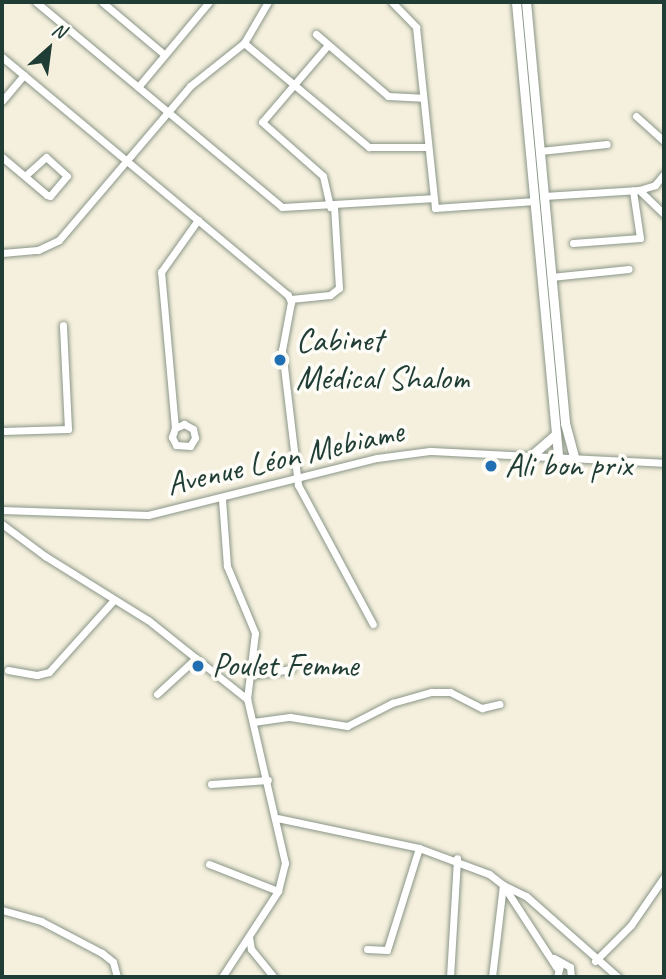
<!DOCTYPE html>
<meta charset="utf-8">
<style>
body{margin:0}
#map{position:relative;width:666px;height:979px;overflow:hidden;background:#f5f0dd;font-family:Caveat,sans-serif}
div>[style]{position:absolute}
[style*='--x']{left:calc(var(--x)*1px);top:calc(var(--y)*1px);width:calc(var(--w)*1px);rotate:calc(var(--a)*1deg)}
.roads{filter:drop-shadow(0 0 2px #8a9688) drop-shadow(0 0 2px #8a9688)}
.minor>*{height:7px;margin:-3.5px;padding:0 3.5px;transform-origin:3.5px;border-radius:3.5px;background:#fff}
.major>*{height:9px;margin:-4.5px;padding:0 4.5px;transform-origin:4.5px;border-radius:4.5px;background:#fff}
.dots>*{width:19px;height:19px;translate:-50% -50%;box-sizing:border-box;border:4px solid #fdfcf7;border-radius:50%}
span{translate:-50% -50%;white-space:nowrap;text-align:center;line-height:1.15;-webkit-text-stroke:7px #fdfcf7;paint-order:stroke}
.poi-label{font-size:33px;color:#1f3d34}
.left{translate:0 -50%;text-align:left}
.street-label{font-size:33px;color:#1f3d34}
.frame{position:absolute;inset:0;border:4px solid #1f3d34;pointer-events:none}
.north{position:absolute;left:14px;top:14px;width:70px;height:70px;-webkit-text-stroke:5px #fdfcf7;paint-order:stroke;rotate:28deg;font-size:19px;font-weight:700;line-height:28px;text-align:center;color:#1f3d34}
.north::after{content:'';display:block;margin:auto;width:24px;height:32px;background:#1f3d34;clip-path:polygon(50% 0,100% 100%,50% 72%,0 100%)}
</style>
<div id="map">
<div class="roads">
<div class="minor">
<i style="--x:36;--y:2;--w:320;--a:39.8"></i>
<i style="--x:282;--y:207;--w:150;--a:-3.4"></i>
<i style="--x:102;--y:2;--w:82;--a:40.1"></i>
<i style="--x:392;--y:2;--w:35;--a:46"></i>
<i style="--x:416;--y:27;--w:182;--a:84"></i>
<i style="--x:435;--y:208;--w:100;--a:-4"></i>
<i style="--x:316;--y:34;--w:95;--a:40.7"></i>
<i style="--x:388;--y:96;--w:34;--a:3"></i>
<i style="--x:244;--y:43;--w:163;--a:39.8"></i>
<i style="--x:369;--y:147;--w:59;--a:0"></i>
<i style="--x:328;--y:45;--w:101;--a:130.6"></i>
<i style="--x:262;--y:122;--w:81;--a:41.5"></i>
<i style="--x:323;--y:176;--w:32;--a:77"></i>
<i style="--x:2;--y:57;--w:372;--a:39.8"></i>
<i style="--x:288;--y:295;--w:8;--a:67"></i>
<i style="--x:291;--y:302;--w:49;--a:100.6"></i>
<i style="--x:282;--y:350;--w:136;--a:83.2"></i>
<i style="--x:298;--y:485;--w:158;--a:61.7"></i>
<i style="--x:138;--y:87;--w:111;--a:-50.1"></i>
<i style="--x:2;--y:101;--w:34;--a:-50"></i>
<i style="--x:636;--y:116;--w:38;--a:42"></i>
<i style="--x:540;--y:151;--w:67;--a:-6"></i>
<i style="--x:2;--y:157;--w:59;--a:40.2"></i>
<i style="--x:47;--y:195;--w:3;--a:18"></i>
<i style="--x:50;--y:196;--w:26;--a:-50"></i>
<i style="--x:67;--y:176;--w:28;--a:-138"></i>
<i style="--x:46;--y:157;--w:28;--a:138"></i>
<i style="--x:639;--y:190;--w:35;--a:44"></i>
<i style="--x:544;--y:196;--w:95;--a:-3.6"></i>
<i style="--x:639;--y:190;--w:17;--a:-17"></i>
<i style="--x:655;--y:185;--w:14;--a:-51"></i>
<i style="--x:573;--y:243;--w:67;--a:-4.3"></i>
<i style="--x:640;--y:238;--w:48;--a:-98.5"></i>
<i style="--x:2;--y:253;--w:36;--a:-5"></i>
<i style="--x:38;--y:250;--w:23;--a:-25"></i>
<i style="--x:59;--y:240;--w:202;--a:-49.6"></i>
<i style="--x:190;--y:86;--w:69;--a:-38.5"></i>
<i style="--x:244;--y:43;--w:48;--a:-59.7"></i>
<i style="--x:551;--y:277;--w:78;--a:-5.9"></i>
<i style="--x:291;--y:299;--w:39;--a:-6"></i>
<i style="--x:330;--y:295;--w:11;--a:-38"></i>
<i style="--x:339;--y:288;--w:81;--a:-93.5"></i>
<i style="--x:175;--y:428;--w:10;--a:-24"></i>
<i style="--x:184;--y:424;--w:10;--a:29"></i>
<i style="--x:193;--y:429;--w:9;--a:77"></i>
<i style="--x:195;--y:438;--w:9;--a:122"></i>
<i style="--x:190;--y:446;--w:14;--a:-176"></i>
<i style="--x:176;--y:445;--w:9;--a:-117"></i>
<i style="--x:172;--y:437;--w:9;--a:-72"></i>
<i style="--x:175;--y:428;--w:157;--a:-95.1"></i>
<i style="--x:161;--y:272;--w:64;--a:-54.6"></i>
<i style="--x:2;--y:431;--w:66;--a:-1.7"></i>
<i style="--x:68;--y:429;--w:104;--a:-92.8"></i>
<i style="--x:2;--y:510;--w:146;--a:2"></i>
<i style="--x:148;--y:515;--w:236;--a:-14"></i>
<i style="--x:377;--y:458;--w:53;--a:-7.5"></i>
<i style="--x:430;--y:451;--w:234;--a:2.9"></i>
<i style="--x:2;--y:524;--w:54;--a:36.7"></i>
<i style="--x:45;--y:556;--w:121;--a:31.9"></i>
<i style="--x:148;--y:620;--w:127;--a:38.6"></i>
<i style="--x:8;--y:670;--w:29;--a:10"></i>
<i style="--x:37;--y:675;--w:12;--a:-14"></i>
<i style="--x:49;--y:672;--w:96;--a:-48"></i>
<i style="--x:251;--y:675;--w:41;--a:-8.3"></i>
<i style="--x:157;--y:694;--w:53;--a:-42.7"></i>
<i style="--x:253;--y:722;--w:37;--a:-8"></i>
<i style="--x:290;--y:717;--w:58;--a:9"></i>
<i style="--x:347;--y:726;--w:51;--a:-27.1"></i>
<i style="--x:392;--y:703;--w:41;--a:-15.8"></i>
<i style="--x:431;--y:692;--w:19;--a:0"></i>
<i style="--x:450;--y:692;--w:36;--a:27"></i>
<i style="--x:482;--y:708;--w:18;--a:-13"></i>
<i style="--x:211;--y:784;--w:57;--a:-4"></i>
<i style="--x:277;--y:818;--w:145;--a:11.9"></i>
<i style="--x:419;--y:848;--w:75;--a:20.4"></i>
<i style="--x:489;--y:874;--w:18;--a:38"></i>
<i style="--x:503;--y:885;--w:99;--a:57"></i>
<i style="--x:209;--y:864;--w:74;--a:21.4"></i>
<i style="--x:503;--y:885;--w:25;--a:26"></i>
<i style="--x:526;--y:896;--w:123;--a:41.4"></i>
<i style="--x:2;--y:910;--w:41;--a:15.8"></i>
<i style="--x:41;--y:921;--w:69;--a:27.7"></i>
<i style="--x:102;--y:953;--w:14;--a:39"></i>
<i style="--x:113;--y:962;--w:16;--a:75"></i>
<i style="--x:249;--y:937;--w:12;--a:81"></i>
<i style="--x:251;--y:949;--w:36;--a:51"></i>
<i style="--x:367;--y:949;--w:20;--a:3"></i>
<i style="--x:387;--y:950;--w:107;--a:-72.6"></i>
<i style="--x:554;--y:958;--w:18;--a:29"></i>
<i style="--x:570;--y:967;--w:10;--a:84"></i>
<i style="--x:595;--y:961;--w:51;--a:-45"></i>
<i style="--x:631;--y:925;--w:58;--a:-55.5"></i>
<i style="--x:222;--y:977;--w:103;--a:-56.9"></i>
<i style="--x:278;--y:891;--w:29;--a:-76"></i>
<i style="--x:285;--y:863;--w:168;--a:-103"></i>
<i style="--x:247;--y:699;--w:66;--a:-83.1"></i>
<i style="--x:255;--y:633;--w:73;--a:-112.7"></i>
<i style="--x:227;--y:566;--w:67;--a:-94.3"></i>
<i style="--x:450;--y:977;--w:119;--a:-86.6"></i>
<i style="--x:492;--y:977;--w:93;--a:-83.2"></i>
<i style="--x:557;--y:977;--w:11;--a:-75"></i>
</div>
<div class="major">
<i style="--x:516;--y:2;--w:457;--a:84.7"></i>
<i style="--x:526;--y:2;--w:423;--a:84.7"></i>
<i style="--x:565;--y:423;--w:35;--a:75"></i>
<i style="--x:532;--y:455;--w:32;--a:-41"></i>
</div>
</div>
<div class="dots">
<i style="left:280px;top:360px;background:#1f6fb2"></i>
<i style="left:491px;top:466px;background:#1f6fb2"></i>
<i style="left:198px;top:666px;background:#1f6fb2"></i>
</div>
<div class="poi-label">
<span class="left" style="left:296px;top:360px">Cabinet<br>Médical Shalom</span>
<span class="left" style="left:505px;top:466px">Ali bon prix</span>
<span class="left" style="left:212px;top:666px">Poulet Femme</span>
</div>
<div class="street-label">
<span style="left:285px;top:458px;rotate:-13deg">Avenue Léon Mebiame</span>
</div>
<div class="frame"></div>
<div class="north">N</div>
</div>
